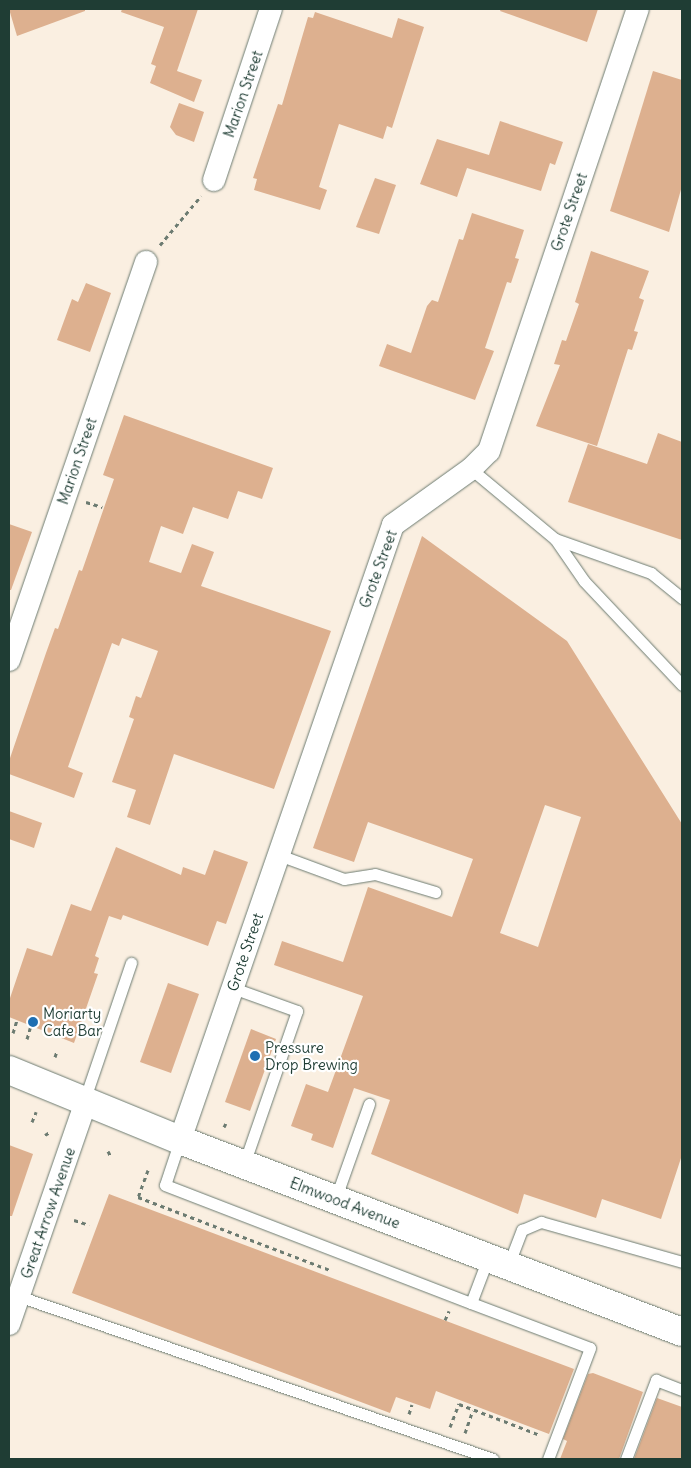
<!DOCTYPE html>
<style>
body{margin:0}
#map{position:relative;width:691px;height:1468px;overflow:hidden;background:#faefe1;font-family:Delius,sans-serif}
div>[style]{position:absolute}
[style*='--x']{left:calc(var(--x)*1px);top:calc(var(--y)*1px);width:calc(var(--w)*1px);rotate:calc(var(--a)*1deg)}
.building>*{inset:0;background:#ddb08f}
.path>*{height:3px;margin-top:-1.5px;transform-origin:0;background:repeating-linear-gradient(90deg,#6c7b71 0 4px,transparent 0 8px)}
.roads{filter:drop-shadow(0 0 1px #6c7b71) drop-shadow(0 0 1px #6c7b71)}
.service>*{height:11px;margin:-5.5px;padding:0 5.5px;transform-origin:5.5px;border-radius:5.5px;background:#fff}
.minor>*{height:22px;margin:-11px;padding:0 11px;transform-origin:11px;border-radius:11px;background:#fff}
.tertiary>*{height:28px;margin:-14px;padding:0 14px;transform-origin:14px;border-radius:14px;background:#fff}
.dots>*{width:14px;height:14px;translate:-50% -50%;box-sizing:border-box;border:2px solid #fff;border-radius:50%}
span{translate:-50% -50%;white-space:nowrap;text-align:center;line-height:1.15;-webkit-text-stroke:4.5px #fff;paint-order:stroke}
.street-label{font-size:15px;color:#1f3d34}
.poi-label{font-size:15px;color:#1f3d34}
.left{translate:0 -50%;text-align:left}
.frame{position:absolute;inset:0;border:10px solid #1f3d34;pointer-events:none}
</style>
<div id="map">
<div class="building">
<i style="clip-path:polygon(9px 9px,85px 9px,85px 11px,17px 36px)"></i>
<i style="clip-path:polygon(122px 9px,198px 9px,177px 71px,202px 80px,194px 102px,150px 83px,156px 66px,151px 64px,164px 27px,121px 12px)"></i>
<i style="clip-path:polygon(501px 9px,598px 9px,587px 42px,500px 11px)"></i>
<i style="clip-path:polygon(315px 12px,392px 38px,398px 18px,424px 27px,392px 128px,387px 126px,383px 139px,339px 124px,319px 187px,327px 190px,320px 210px,254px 190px,257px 179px,253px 178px,278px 104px,282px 105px,308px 17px,313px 18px)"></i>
<i style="clip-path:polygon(653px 71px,682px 80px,682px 186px,669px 232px,610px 211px)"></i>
<i style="clip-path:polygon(179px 103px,204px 112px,194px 142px,176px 135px,170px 127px)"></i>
<i style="clip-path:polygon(500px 121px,563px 142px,555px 165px,550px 163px,541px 191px,467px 168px,457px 197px,420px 184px,437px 139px,489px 155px)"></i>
<i style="clip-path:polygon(375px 178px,396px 185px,379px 234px,356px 227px)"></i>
<i style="clip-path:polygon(472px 213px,524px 230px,515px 258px,519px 259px,511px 283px,507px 282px,485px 348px,494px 351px,475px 400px,379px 366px,387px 344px,411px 353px,427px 306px,432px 300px,438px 302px,459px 239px,463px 240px)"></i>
<i style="clip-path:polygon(591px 251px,649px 271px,639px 298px,644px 300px,634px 331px,638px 332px,632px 350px,628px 349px,597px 446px,536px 426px,560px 365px,554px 364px,562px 340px,566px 341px,579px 304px,575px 302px)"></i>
<i style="clip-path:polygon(86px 283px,111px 293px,90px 352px,57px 340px,72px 299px,78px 302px)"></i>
<i style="clip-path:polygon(124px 415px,273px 468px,262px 499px,238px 491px,228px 519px,193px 507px,183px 534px,161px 526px,149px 562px,181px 573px,192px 544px,214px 552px,201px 586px,331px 631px,274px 789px,174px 754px,150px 825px,127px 817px,136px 790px,112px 782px,134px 719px,129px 717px,136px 696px,141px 698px,158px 651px,122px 638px,119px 646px,112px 643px,68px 767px,83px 773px,74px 798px,9px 774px,9px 761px,46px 653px,55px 628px,58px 629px,79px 570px,82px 571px,114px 479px,103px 475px)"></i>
<i style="clip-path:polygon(658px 433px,682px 442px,682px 540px,568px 502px,588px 444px,647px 464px)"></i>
<i style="clip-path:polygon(9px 524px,32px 532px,11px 590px,9px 590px)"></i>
<i style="clip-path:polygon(evenodd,422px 536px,567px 641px,682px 824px,682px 1155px,661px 1219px,602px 1199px,596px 1218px,524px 1194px,518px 1214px,371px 1154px,390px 1100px,354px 1088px,333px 1148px,311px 1140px,313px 1134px,291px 1126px,306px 1084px,328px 1092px,363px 996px,274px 965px,282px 941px,343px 962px,368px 887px,452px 917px,473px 859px,368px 822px,354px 862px,313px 848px,422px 536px,545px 805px,581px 817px,538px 947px,500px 933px,545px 805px)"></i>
<i style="clip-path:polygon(9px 811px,42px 823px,34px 848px,9px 839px)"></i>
<i style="clip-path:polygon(116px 847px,181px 875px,183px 867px,205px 875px,214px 850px,248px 862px,226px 924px,217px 921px,208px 946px,123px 915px,121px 920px,109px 916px,95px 956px,99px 958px,94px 973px,98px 974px,74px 1043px,9px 1017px,9px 1001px,27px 948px,52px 956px,71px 904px,91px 911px)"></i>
<i style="clip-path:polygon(168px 983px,199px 994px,171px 1073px,140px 1062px)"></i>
<i style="clip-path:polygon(251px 1029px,276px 1039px,250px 1111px,225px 1102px)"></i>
<i style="clip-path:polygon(9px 1145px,33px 1154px,12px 1216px,9px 1216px)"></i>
<i style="clip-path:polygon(109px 1194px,574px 1369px,549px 1434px,436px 1391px,430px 1409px,396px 1397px,390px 1413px,72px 1293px)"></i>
<i style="clip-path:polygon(593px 1373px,643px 1392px,619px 1459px,560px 1459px,567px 1441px,563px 1439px,588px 1374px)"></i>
<i style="clip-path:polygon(657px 1398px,682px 1407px,682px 1459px,634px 1459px)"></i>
</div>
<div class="path">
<i style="--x:160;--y:245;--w:64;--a:-50.1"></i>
<i style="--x:86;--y:502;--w:17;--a:17"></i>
<i style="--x:13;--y:1033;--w:14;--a:-73"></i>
<i style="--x:27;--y:1039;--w:15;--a:-74"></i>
<i style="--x:55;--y:1057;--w:6;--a:-72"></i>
<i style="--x:32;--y:1122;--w:11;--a:-68"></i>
<i style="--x:224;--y:1127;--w:4;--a:-63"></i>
<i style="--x:45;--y:1135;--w:6;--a:-31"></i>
<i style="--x:108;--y:1151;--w:7;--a:63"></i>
<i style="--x:148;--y:1170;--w:29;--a:110"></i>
<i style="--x:138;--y:1197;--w:205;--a:20.8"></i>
<i style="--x:74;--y:1220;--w:16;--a:18"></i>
<i style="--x:445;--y:1320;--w:10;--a:-66"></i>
<i style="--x:409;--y:1414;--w:10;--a:-73"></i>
<i style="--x:450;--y:1427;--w:25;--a:-69"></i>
<i style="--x:459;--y:1404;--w:87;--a:20.9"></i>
<i style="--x:465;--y:1433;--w:24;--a:-71"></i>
</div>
<div class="roads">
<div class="service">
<i style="--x:471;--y:469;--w:109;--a:39.8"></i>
<i style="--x:555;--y:539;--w:51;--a:55.4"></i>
<i style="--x:584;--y:581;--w:143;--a:46.7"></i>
<i style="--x:555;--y:539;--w:102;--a:19.5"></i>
<i style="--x:651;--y:573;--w:40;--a:39"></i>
<i style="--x:279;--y:855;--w:69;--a:20.3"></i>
<i style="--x:344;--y:879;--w:31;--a:-9"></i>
<i style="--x:375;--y:874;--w:63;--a:16.7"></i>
<i style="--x:233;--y:988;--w:68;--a:19.8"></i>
<i style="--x:297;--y:1011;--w:162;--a:109.1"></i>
<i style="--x:84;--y:1101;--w:146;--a:-71.2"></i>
<i style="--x:180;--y:1140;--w:47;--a:108.4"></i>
<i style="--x:165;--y:1185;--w:328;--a:21.1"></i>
<i style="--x:335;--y:1200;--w:102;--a:-70.5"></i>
<i style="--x:488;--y:1258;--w:48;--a:110.7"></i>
<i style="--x:471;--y:1303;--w:127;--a:20.7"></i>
<i style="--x:590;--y:1348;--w:119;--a:110.7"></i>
<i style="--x:508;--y:1266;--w:39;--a:-69"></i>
<i style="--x:522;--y:1230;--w:21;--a:-23"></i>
<i style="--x:541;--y:1222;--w:147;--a:15.8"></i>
<i style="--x:18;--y:1296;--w:502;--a:18.94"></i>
<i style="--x:626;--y:1459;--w:85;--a:-69.2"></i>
<i style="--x:656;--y:1380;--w:28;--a:21"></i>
</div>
<div class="minor">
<i style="--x:214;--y:180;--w:180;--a:-71.6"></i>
<i style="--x:9;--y:660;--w:421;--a:-71"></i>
<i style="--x:180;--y:1140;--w:651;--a:-70.9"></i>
<i style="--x:393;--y:525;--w:96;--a:-35.7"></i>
<i style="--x:471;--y:469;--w:25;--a:-45"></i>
<i style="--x:489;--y:451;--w:466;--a:-71.4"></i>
<i style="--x:9;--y:1324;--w:235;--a:-70.9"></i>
</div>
<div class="tertiary">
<i style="--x:9;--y:1070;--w:185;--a:22.3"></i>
<i style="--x:180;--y:1140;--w:537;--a:20.93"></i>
</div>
</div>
<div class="dots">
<i style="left:33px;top:1022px;background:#1f6fb2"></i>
<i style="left:255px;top:1056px;background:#1f6fb2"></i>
</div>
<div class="street-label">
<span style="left:243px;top:94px;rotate:-71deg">Marion Street</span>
<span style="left:569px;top:212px;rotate:-71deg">Grote Street</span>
<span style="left:77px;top:461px;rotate:-71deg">Marion Street</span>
<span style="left:378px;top:569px;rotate:-70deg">Grote Street</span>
<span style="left:245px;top:952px;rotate:-71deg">Grote Street</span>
<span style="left:345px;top:1203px;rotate:21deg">Elmwood Avenue</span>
<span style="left:48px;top:1213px;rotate:-71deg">Great Arrow Avenue</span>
</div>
<div class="poi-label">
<span class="left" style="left:43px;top:1022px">Moriarty<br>Cafe Bar</span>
<span class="left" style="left:265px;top:1056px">Pressure<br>Drop Brewing</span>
</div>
<div class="frame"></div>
</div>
